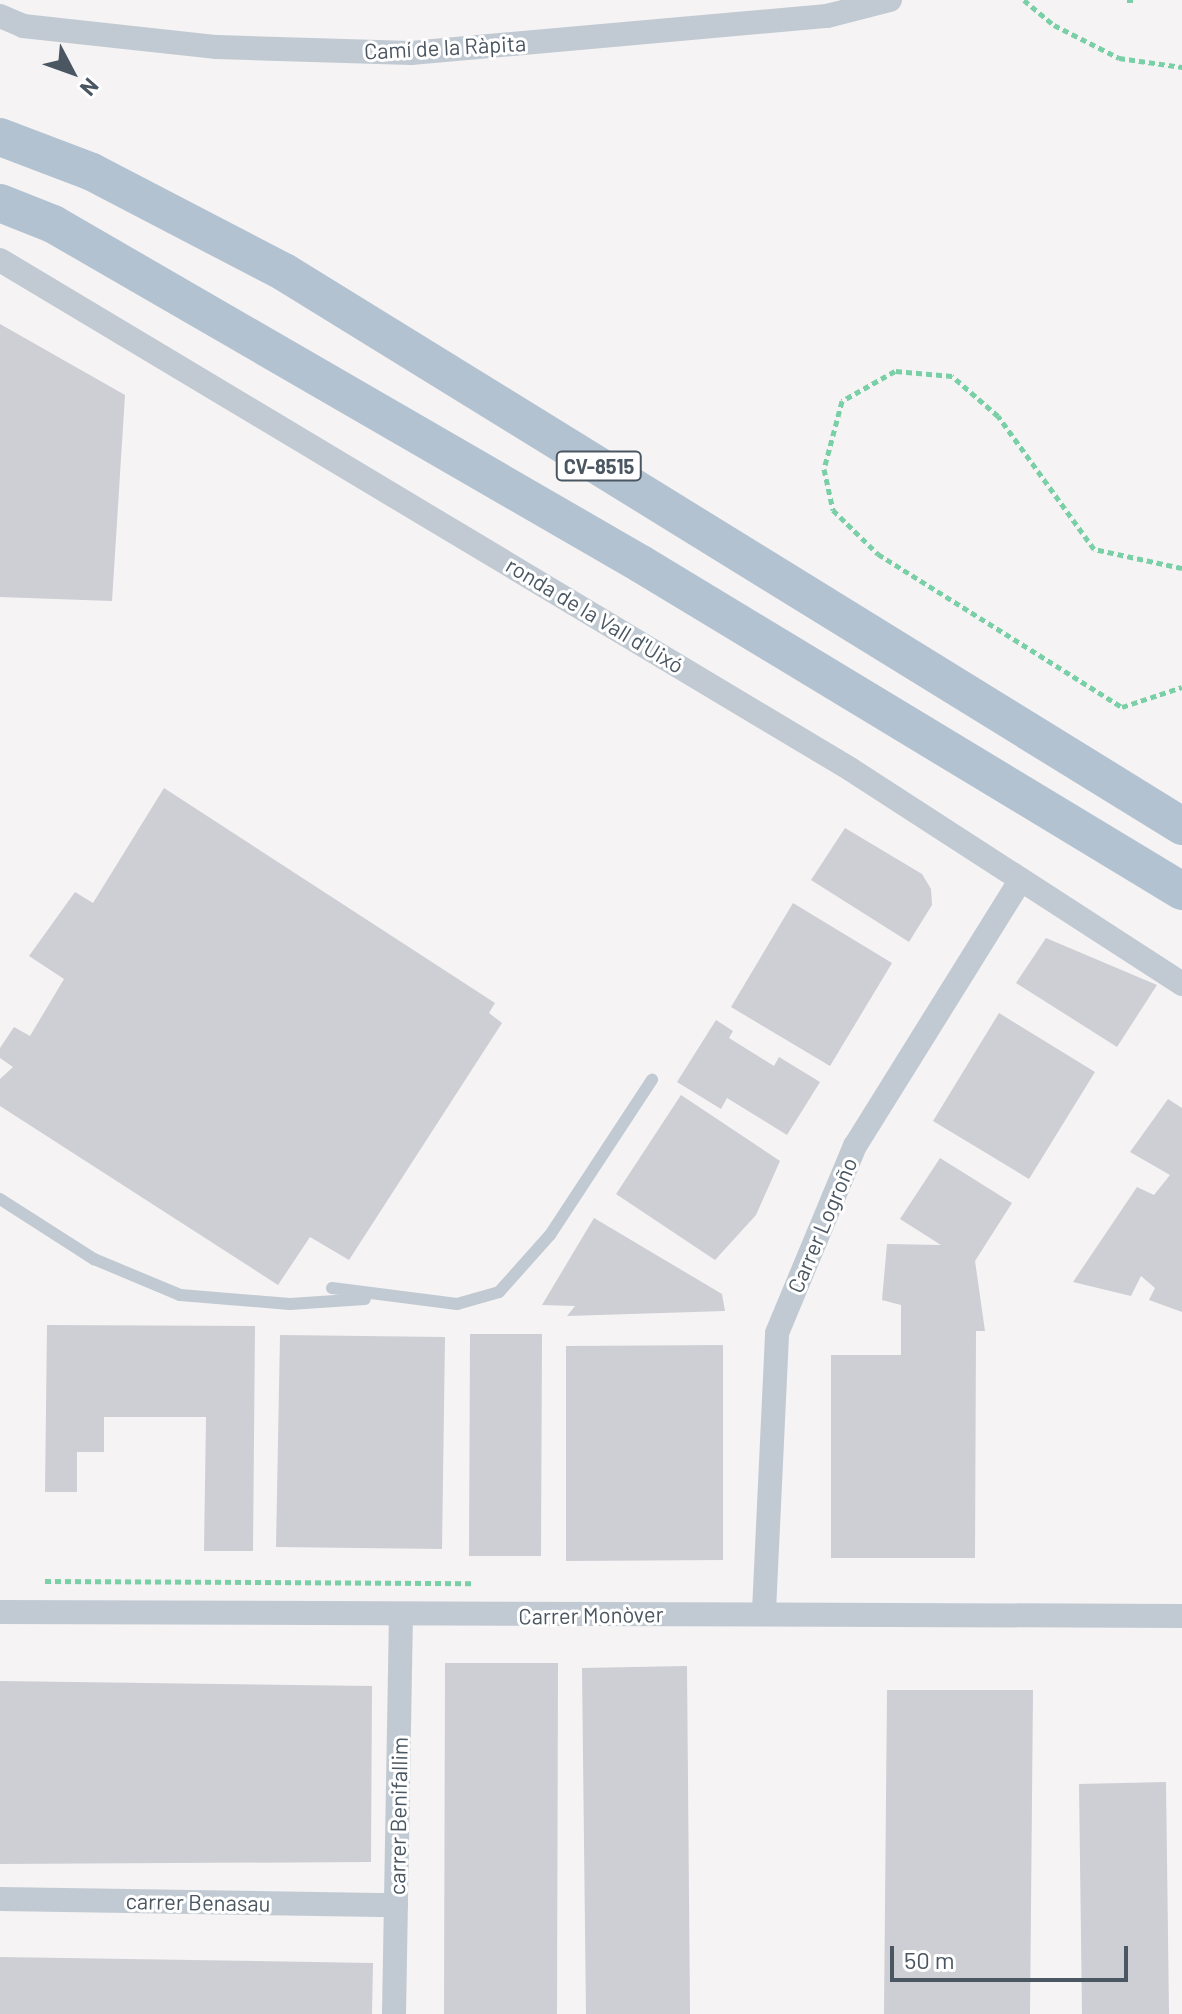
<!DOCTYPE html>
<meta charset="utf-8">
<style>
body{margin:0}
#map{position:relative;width:1182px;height:2014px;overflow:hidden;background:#f5f3f3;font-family:Barlow,sans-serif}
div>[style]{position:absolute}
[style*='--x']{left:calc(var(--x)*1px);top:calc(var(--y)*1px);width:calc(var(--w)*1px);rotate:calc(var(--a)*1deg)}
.building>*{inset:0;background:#cdcfd5}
.path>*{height:5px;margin-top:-2.5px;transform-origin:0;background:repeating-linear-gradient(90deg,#7ad0a6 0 6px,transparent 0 10px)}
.lane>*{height:12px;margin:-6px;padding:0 6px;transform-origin:6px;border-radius:6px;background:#c1cad2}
.street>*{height:24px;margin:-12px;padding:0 12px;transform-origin:12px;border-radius:12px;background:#c1cad2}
.primary>*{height:38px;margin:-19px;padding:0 19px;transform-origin:19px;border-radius:19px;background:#b3c2d1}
span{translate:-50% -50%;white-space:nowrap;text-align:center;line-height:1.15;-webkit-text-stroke:6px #fff;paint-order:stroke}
.shield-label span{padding:2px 6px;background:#fff;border:2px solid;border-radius:6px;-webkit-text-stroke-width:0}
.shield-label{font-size:20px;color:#4a5661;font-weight:700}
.street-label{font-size:22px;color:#4a5661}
.north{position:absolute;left:32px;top:32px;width:80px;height:80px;-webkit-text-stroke:6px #fff;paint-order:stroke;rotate:131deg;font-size:22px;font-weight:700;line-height:32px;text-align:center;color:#4a5661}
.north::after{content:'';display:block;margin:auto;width:28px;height:36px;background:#4a5661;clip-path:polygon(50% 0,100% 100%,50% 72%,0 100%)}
.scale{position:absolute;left:890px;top:1946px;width:238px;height:36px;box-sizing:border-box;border:4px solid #4a5661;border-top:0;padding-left:10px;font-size:24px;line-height:28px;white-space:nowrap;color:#4a5661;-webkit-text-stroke:6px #fff;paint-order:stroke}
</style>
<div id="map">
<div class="building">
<i style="clip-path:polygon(0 324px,125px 395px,112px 601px,0 597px)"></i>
<i style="clip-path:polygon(164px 788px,495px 1003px,489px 1013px,502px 1023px,349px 1260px,310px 1237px,278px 1285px,0 1106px,0 1079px,13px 1067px,0 1058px,0 1048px,14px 1027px,30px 1036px,64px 979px,29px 956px,75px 892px,93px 903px)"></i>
<i style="clip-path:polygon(845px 828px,922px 874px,931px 889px,932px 905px,909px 942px,811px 880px)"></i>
<i style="clip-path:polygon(793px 903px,892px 963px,830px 1066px,731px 1007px)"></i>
<i style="clip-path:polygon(1046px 938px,1157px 985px,1117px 1047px,1016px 983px)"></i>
<i style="clip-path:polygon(999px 1013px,1095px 1072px,1029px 1179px,933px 1121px)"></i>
<i style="clip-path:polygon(716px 1020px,733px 1031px,729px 1038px,774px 1066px,779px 1057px,820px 1082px,787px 1135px,727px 1098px,721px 1109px,677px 1082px)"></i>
<i style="clip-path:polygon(681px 1095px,780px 1161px,756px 1215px,715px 1260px,616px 1194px)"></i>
<i style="clip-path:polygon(1168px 1099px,1182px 1108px,1182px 1312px,1149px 1300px,1155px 1288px,1141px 1276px,1131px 1296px,1073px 1282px,1137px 1187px,1154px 1195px,1170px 1175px,1130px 1152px)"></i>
<i style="clip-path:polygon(940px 1158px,1012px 1203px,975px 1261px,985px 1331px,976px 1331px,975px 1558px,831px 1558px,831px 1355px,901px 1355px,901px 1305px,882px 1300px,887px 1244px,941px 1245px,900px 1219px)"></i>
<i style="clip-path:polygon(594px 1218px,722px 1294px,725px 1311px,567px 1316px,575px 1306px,542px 1305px)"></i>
<i style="clip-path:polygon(47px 1325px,255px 1326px,253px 1551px,204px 1551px,206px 1417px,104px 1417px,104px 1452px,77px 1452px,77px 1492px,45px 1492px)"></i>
<i style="clip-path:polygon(470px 1334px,542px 1334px,541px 1556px,469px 1556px)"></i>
<i style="clip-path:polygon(280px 1335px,445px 1337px,442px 1549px,276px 1547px)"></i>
<i style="clip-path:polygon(723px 1345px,723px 1560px,566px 1561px,566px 1346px)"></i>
<i style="clip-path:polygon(445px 1663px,558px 1663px,557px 2014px,444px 2014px)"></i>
<i style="clip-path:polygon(687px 1666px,690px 2014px,586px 2014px,582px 1668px)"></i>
<i style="clip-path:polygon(0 1681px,372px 1686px,371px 1862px,0 1864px)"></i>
<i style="clip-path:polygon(887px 1690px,1033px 1690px,1030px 2014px,884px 2014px)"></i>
<i style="clip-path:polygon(1166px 1782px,1169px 2014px,1082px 2014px,1079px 1784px)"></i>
<i style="clip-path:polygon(0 1957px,373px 1963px,372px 2014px,0 2014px)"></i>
</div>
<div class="path">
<i style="--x:1024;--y:0;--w:39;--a:40"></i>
<i style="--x:1054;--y:25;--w:73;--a:26.9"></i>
<i style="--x:1119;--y:58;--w:64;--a:8.1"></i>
<i style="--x:1127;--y:0;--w:8;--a:0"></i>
<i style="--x:1182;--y:568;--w:90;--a:-167.8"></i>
<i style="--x:1094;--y:549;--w:164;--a:-125.8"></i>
<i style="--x:998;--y:416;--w:61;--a:-139"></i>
<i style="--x:952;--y:376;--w:57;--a:-175"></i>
<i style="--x:895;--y:371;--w:61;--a:150.5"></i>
<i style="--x:842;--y:401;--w:70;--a:104.8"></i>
<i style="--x:824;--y:469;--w:42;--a:77.6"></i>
<i style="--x:833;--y:510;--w:63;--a:44.4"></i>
<i style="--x:878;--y:554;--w:288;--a:32.1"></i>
<i style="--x:1122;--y:707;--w:63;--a:-18.4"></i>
<i style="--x:45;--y:1581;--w:430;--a:0.3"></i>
</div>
<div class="lane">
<i style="--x:0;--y:1199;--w:112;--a:32.6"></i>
<i style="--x:94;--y:1259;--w:93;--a:22.7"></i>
<i style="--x:180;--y:1295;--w:110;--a:4.7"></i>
<i style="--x:290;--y:1304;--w:75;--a:-3.8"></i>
<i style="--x:332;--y:1288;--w:126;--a:7.3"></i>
<i style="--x:457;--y:1304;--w:44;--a:-15.9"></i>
<i style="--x:499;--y:1292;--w:76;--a:-48.2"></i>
<i style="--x:550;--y:1235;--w:186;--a:-56.7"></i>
</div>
<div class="street">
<i style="--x:0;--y:16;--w:25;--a:23"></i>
<i style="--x:23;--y:26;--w:195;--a:6.2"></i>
<i style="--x:217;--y:47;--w:194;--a:1.8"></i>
<i style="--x:411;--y:53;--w:418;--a:-5.1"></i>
<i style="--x:827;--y:16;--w:65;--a:-14.3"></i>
<i style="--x:0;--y:260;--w:991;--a:30.91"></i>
<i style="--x:850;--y:769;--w:396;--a:32.9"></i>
<i style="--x:764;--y:1611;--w:278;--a:-87.3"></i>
<i style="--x:777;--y:1333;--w:203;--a:-67.4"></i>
<i style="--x:855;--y:1146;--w:310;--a:-58.1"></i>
<i style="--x:0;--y:1612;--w:1182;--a:0.19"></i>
<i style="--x:0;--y:1899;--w:396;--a:0.9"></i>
<i style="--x:394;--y:2014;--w:395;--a:-89"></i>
</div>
<div class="primary">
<i style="--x:0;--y:137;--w:98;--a:20.8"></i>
<i style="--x:92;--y:172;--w:216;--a:27.5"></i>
<i style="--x:284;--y:272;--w:1055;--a:31.67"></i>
<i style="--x:0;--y:203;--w:57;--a:21.6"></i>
<i style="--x:53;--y:224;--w:679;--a:30.04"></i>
<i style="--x:641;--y:564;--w:632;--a:31.15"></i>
</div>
<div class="shield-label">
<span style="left:599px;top:466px">CV-8515</span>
</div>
<div class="street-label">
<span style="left:445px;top:47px;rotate:-3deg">Camí de la Ràpita</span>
<span style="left:595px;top:615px;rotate:31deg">ronda de la Vall d'Uixó</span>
<span style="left:822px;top:1225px;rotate:-67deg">Carrer Logroño</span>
<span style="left:591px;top:1615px;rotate:-1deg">Carrer Monòver</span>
<span style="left:398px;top:1816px;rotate:-89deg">carrer Benifallim</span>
<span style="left:198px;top:1902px;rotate:1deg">carrer Benasau</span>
</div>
<div class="north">N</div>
<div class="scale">50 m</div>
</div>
